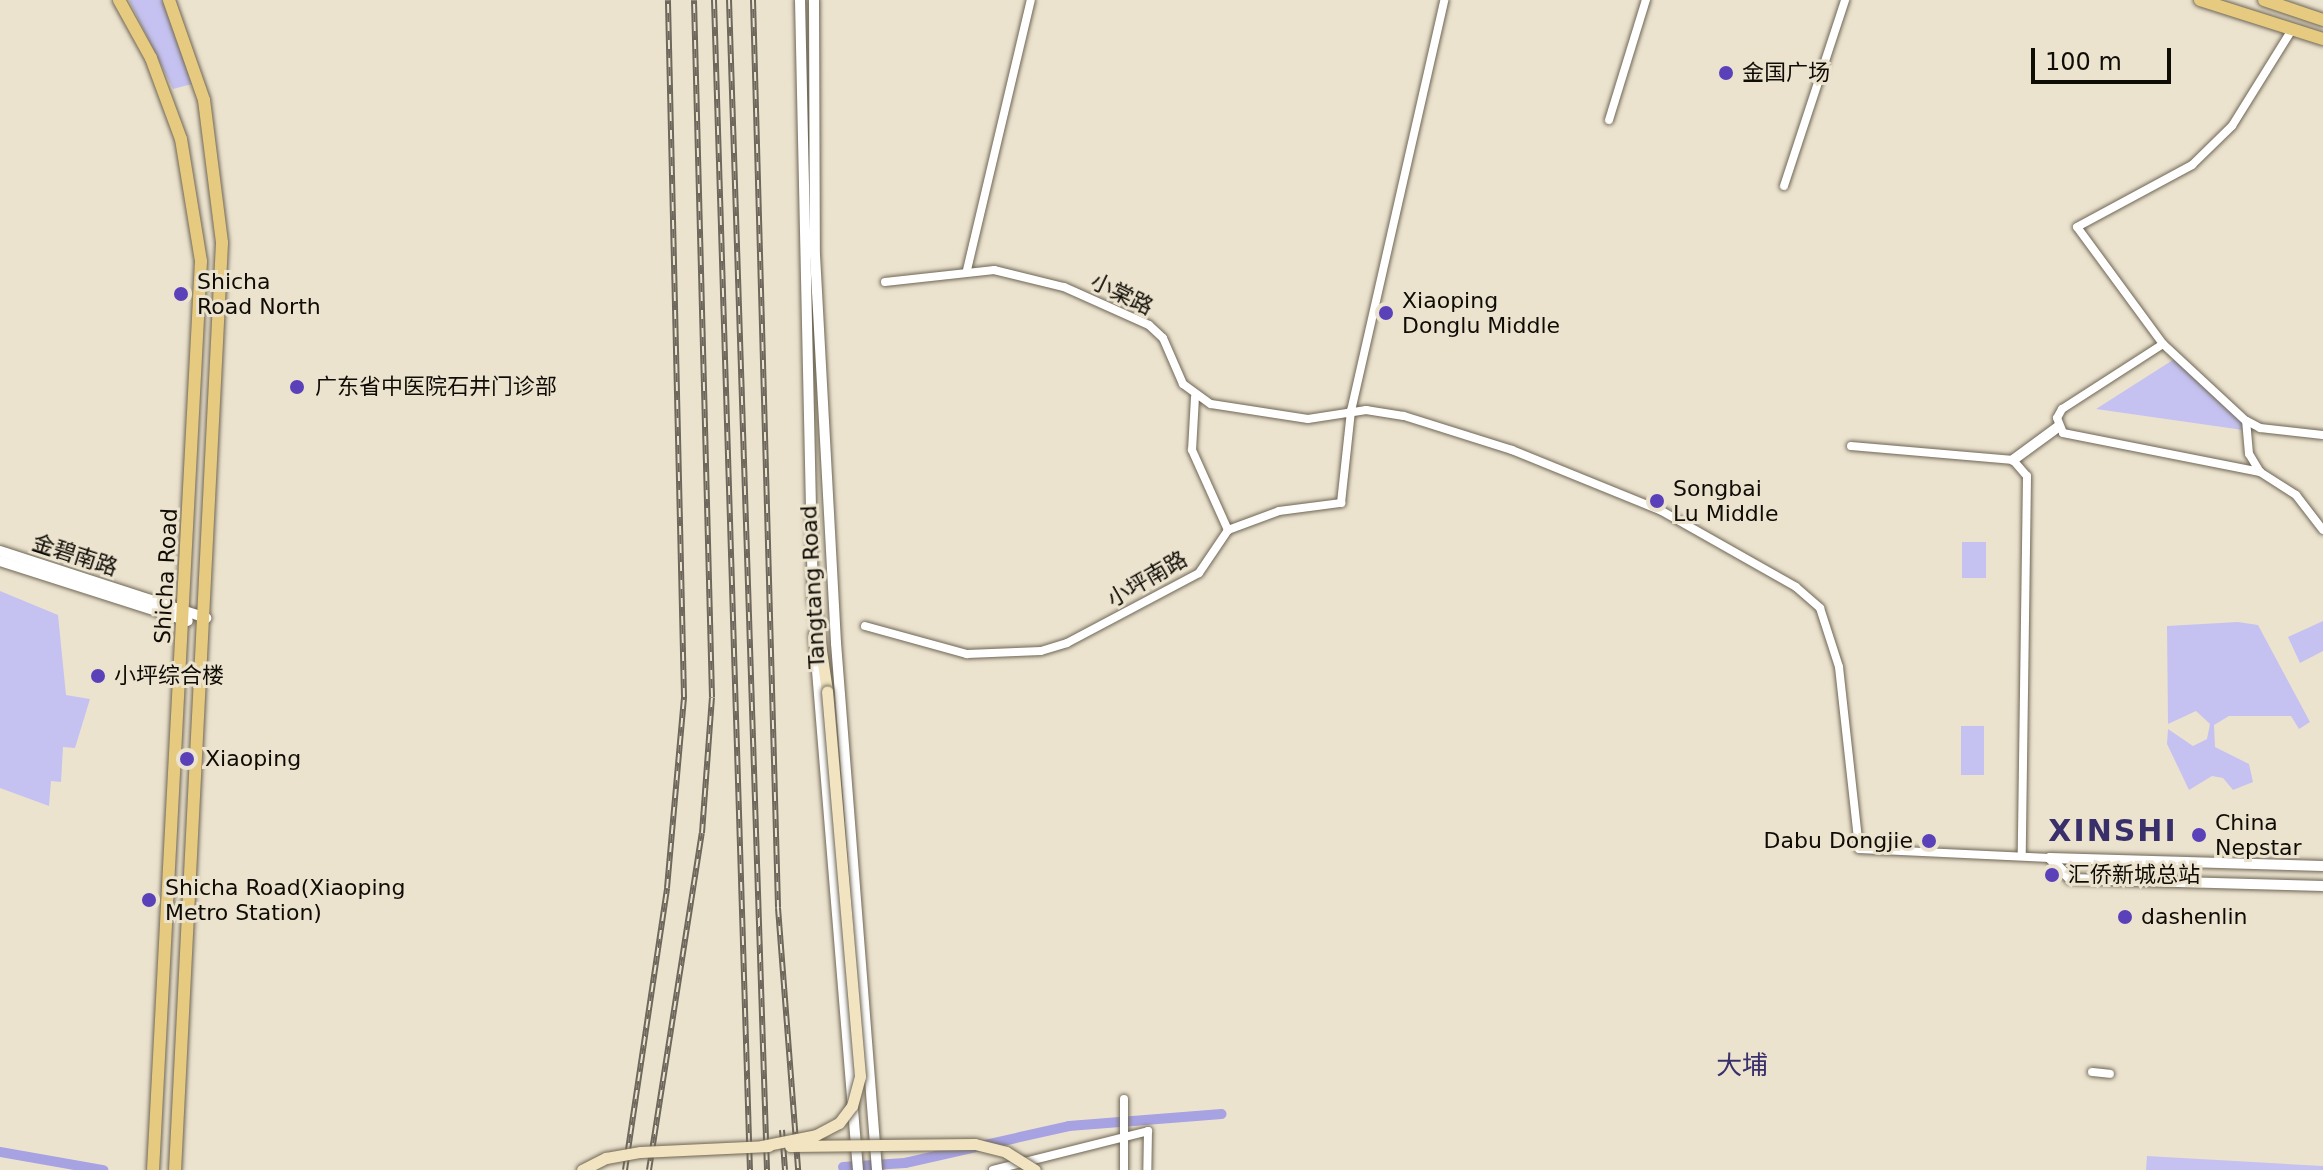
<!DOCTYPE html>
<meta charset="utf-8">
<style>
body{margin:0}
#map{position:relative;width:2323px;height:1170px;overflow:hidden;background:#ece3cf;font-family:"DejaVu Sans","Noto Sans SC",sans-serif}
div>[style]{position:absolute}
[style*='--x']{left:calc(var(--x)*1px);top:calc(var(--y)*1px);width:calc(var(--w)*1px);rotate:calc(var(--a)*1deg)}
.green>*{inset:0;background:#c5c2f1}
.canal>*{height:10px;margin:-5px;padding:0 5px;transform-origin:5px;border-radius:5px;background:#a7a2e2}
.roads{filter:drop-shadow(0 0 2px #6e6655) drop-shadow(0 0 2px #6e6655)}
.minor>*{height:8px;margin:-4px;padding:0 4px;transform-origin:4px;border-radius:4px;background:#fff}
.tertiary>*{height:10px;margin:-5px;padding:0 5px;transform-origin:5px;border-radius:5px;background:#fff}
.secondary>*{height:11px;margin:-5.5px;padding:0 5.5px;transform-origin:5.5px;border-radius:5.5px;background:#f2e4c0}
.primary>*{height:12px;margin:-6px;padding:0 6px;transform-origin:6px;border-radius:6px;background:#e6ca80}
.rail>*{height:6px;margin-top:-3px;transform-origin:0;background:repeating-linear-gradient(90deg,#ece3cf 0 9px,#6d675c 0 18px);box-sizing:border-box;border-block:2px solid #6d675c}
.bridges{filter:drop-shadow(0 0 2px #6e6655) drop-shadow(0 0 2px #6e6655)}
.secondary-bridge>*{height:11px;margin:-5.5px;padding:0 5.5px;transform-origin:5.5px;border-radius:5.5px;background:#f2e4c0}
.dots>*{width:22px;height:22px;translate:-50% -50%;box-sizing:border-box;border:4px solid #ece3cf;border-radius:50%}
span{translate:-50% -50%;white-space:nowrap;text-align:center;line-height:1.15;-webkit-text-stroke:6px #ece3cf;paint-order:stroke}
.poi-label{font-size:22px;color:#0f0c06}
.left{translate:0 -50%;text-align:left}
.right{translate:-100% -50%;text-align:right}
.street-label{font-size:22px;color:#0f0c06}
.quarter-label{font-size:26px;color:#382f6b}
.district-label{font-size:30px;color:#382f6b;font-weight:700;letter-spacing:2px}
.scale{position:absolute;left:2031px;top:48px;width:140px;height:36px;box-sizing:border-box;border:4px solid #0f0c06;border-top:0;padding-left:10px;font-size:24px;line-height:28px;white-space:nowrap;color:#0f0c06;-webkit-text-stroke:6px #ece3cf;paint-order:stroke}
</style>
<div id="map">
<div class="green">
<i style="clip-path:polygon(129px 0,162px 0,192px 84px,173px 89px)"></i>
<i style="clip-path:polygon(2176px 358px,2246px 421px,2250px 431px,2096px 409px)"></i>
<i style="clip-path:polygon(1962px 542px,1986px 542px,1986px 578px,1962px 578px)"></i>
<i style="clip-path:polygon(0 591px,58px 615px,66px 695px,90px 699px,75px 748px,63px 747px,61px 782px,51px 781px,49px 806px,0 788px)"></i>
<i style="clip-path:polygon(2323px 621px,2323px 651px,2300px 663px,2288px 637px)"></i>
<i style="clip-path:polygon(2238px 622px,2258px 625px,2310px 722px,2299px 729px,2291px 716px,2229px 716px,2214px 725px,2215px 747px,2249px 764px,2253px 782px,2233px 790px,2223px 778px,2212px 776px,2189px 790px,2167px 744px,2168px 729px,2193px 746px,2207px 739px,2210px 724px,2196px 711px,2168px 724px,2167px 626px)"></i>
<i style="clip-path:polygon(1961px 726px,1984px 726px,1984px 775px,1961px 775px)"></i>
<i style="clip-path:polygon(2147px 1156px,2323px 1166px,2323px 1170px,2146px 1170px)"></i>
</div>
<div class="canal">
<i style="--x:0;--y:1152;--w:105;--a:9.9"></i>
<i style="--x:843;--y:1167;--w:62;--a:-3.7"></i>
<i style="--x:905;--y:1163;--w:168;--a:-12.7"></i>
<i style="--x:1069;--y:1126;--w:153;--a:-4.5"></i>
</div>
<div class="roads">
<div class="minor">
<i style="--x:1609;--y:120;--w:126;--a:-72.9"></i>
<i style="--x:1784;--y:186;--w:196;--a:-71.8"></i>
<i style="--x:967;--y:270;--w:277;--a:-76.7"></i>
<i style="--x:885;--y:282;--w:110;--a:-6.3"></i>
<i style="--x:994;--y:270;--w:72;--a:13.7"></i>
<i style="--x:1064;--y:287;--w:93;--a:24.1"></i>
<i style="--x:1149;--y:325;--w:19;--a:43"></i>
<i style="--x:1163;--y:338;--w:50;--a:66.5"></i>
<i style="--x:1183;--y:384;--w:34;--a:36"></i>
<i style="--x:1211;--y:404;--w:98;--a:8.8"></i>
<i style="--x:1308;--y:419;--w:59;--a:-8.8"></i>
<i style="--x:1366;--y:410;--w:38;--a:9"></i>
<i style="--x:1404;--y:416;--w:113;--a:17.5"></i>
<i style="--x:1512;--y:450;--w:160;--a:22.1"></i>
<i style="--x:1660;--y:510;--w:156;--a:29.5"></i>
<i style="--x:1796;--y:587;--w:32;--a:41"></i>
<i style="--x:1820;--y:608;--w:62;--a:72.1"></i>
<i style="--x:1839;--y:667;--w:183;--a:83.7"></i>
<i style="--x:1859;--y:849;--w:191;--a:2.7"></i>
<i style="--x:2163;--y:344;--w:120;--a:147.2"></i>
<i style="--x:2062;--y:409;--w:10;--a:119"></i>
<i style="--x:2057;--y:418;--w:16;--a:68"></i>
<i style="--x:2063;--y:433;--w:201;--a:11.2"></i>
<i style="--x:2260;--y:472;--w:43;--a:32.6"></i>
<i style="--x:2296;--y:495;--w:44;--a:52.4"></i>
<i style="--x:1195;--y:397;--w:53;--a:93.2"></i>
<i style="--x:1192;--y:450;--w:88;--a:65.8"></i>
<i style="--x:2247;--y:421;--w:15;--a:28"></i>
<i style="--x:2260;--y:428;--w:63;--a:6.3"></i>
<i style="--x:1851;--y:446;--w:163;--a:4.9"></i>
<i style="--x:2013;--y:460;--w:21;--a:49"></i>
<i style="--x:2027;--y:476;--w:380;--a:90.8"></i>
<i style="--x:2260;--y:472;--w:21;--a:-121"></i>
<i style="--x:2249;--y:454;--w:33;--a:-95"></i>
<i style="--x:2246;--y:421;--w:113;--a:-137.1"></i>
<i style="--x:2163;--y:344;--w:145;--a:-126.3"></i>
<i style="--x:2077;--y:227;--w:131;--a:-28.3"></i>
<i style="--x:2192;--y:165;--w:56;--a:-44.3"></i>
<i style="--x:2232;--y:126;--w:115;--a:-58.1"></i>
<i style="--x:865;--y:626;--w:106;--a:15.4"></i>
<i style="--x:967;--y:654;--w:74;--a:-2.3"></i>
<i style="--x:1041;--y:651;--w:27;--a:-17"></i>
<i style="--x:1067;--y:643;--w:149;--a:-27.9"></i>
<i style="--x:1199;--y:573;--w:52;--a:-56"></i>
<i style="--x:1228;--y:530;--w:54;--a:-20.4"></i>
<i style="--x:1279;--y:511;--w:63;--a:-7.4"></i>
<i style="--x:1341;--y:503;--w:93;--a:-83.8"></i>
<i style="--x:1351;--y:411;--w:421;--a:-77.2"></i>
<i style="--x:2092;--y:1072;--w:18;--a:6"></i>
<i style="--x:1124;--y:1099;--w:71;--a:90"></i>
<i style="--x:993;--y:1170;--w:160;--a:-14.1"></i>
<i style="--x:1148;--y:1131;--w:39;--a:91"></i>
</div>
<div class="tertiary">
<i style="--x:800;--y:0;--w:602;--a:88.76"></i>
<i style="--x:814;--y:0;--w:255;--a:89.8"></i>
<i style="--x:815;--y:255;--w:389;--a:86.9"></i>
<i style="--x:836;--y:643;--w:529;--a:85.55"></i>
<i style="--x:2013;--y:460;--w:56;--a:-36.3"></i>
<i style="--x:0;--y:551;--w:217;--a:18"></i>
<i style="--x:0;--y:561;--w:197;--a:17.7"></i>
<i style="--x:814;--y:634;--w:538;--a:85.31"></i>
<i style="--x:2050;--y:858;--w:29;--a:46"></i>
<i style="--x:2070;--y:879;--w:253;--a:1.6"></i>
<i style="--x:2050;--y:858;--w:273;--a:1.7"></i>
</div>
<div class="secondary">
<i style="--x:813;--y:596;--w:96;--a:81.6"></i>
</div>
<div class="primary">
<i style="--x:119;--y:0;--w:66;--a:61.1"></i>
<i style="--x:151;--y:58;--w:86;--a:69.7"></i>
<i style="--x:181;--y:139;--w:124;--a:80.7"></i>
<i style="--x:201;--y:261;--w:910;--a:93.02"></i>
<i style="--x:169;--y:0;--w:106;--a:70.7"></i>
<i style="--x:204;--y:100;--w:144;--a:82.8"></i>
<i style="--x:222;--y:243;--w:928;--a:92.9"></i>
<i style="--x:2200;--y:0;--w:129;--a:17.6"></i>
<i style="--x:2264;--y:0;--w:62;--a:18.7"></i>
</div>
</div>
<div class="rail">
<i style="--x:714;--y:0;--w:1171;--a:88.24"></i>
<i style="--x:729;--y:0;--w:1171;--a:88.14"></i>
<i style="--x:753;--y:0;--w:908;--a:88.42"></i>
<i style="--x:778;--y:908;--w:263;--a:85.6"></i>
<i style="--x:782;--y:1130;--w:40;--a:85.7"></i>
<i style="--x:625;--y:1170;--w:285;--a:-81.5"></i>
<i style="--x:667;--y:888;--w:192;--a:-84.9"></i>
<i style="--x:684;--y:697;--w:697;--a:-91.32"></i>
<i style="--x:649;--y:1170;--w:341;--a:-81.1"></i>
<i style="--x:702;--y:833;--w:136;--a:-85.8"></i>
<i style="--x:712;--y:697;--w:697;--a:-91.48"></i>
</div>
<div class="bridges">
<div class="secondary-bridge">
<i style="--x:762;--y:1146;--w:55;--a:-11.5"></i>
<i style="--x:816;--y:1135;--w:26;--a:-28"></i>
<i style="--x:839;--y:1123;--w:21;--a:-53"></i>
<i style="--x:852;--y:1106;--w:31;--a:-75"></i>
<i style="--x:860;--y:1076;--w:386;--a:-94.9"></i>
<i style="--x:790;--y:1146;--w:185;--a:-0.6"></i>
<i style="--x:975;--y:1144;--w:32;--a:14"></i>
<i style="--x:1006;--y:1152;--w:34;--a:32"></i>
<i style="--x:582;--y:1170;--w:27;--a:-27"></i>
<i style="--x:606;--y:1158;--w:35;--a:-10"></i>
<i style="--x:640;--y:1152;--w:129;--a:-2.7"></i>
</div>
</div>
<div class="dots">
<i style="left:1726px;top:73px;background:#5b41b9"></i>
<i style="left:181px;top:294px;background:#5b41b9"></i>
<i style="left:1386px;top:313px;background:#5b41b9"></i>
<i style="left:297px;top:387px;background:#5b41b9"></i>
<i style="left:1657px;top:501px;background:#5b41b9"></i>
<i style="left:98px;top:676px;background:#5b41b9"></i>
<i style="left:187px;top:759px;background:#5b41b9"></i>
<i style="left:2199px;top:835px;background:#5b41b9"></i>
<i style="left:1929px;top:841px;background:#5b41b9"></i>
<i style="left:2052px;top:875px;background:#5b41b9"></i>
<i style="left:149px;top:900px;background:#5b41b9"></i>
<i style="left:2125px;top:917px;background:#5b41b9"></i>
</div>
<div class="poi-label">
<span class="left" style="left:1742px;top:73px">金国广场</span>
<span class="left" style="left:197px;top:294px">Shicha<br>Road North</span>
<span class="left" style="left:1402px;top:313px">Xiaoping<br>Donglu Middle</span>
<span class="left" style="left:315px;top:387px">广东省中医院石井门诊部</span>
<span class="left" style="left:1673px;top:501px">Songbai<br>Lu Middle</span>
<span class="left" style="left:114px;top:676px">小坪综合楼</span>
<span class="left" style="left:205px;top:759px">Xiaoping</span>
<span class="left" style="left:2215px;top:835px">China<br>Nepstar</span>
<span class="right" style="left:1913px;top:841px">Dabu Dongjie</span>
<span class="left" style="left:2068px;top:875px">汇侨新城总站</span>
<span class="left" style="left:165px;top:900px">Shicha Road(Xiaoping<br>Metro Station)</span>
<span class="left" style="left:2141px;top:917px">dashenlin</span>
</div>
<div class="street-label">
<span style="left:1122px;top:294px;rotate:26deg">小棠路</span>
<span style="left:75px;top:555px;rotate:18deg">金碧南路</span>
<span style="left:166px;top:576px;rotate:-87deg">Shicha Road</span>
<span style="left:1147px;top:579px;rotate:-30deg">小坪南路</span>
<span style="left:813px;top:587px;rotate:-93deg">Tangtang Road</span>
</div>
<div class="quarter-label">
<span style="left:1742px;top:1066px">大埔</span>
</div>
<div class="district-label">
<span style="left:2113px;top:831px">XINSHI</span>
</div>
<div class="scale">100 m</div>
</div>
